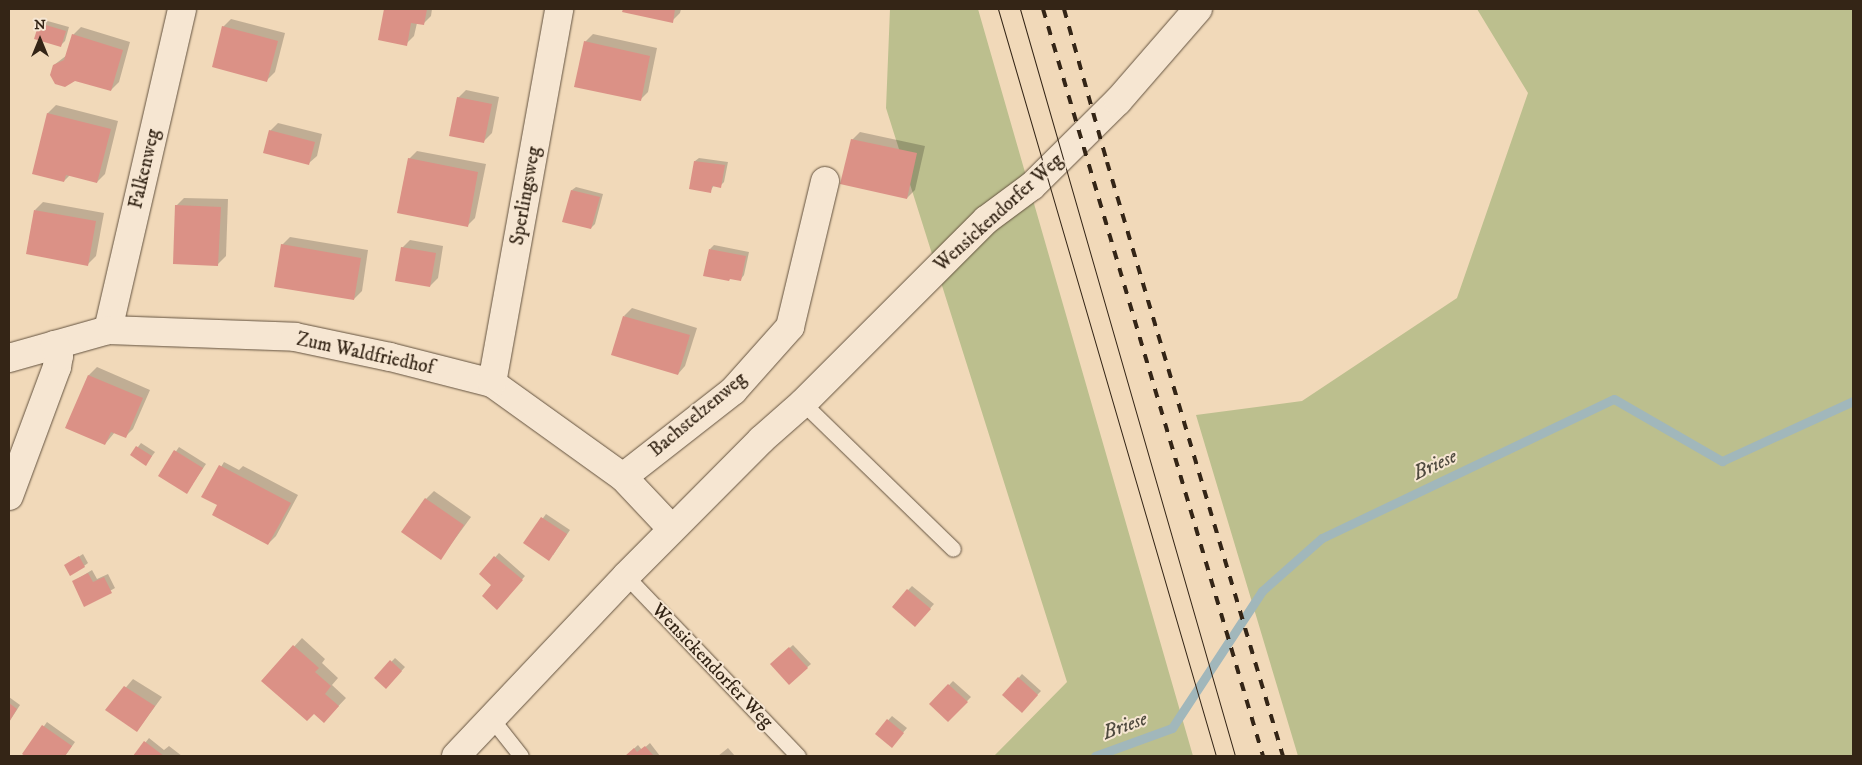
<!DOCTYPE html>
<style>
body{margin:0}
#map{position:relative;width:1862px;height:765px;overflow:hidden;background:#f1d9b9;font-family:"IM FELL DW Pica",serif}
div>[style]{position:absolute}
[style*='--x']{left:calc(var(--x)*1px);top:calc(var(--y)*1px);width:calc(var(--w)*1px);rotate:calc(var(--a)*1deg)}
.green>*{inset:0;background:#bcbf8e}
.shadow>*{inset:0;background:#0003}
.stream>*{height:9px;margin:-4.5px;padding:0 4.5px;transform-origin:4.5px;border-radius:4.5px;background:#a1b7bb}
.building>*{inset:0;background:#db9186}
.roads{filter:drop-shadow(0 0 1px #63523f) drop-shadow(0 0 1px #63523f)}
.service>*{height:15px;margin:-7.5px;padding:0 7.5px;transform-origin:7.5px;border-radius:7.5px;background:#f6e6d2}
.minor>*{height:28px;margin:-14px;padding:0 14px;transform-origin:14px;border-radius:14px;background:#f6e6d2}
.tram>*{height:1px;margin:-0.5px;padding:0 0.5px;transform-origin:0.5px;border-radius:0.5px;background:#342516}
.rail>*{height:4px;margin-top:-2px;transform-origin:0;background:repeating-linear-gradient(90deg,#342516 0 9px,transparent 0 18px)}
span{translate:-50% -50%;white-space:nowrap;text-align:center;line-height:1.15;-webkit-text-stroke:4px #f6e6d2;paint-order:stroke}
.street-label{font-size:19px;color:#342516}
.water-label{font-size:20px;color:#4f4a3f;font-style:italic}
.frame{position:absolute;inset:0;border:10px solid #342516;pointer-events:none}
.north{position:absolute;left:15px;top:15px;width:50px;height:50px;-webkit-text-stroke:4px #f6e6d2;paint-order:stroke;rotate:0deg;font-size:14px;font-weight:700;line-height:20px;text-align:center;color:#342516}
.north::after{content:'';display:block;margin:auto;width:18px;height:22px;background:#342516;clip-path:polygon(50% 0,100% 100%,50% 72%,0 100%)}
</style>
<div id="map">
<div class="green">
<i style="clip-path:polygon(890px 9px,978px 9px,1193px 756px,994px 756px,1067px 682px,886px 108px)"></i>
<i style="clip-path:polygon(1477px 9px,1853px 9px,1853px 756px,1298px 756px,1196px 415px,1302px 401px,1457px 298px,1528px 93px)"></i>
</div>
<div class="shadow">
<i style="clip-path:polygon(385px 9px,432px 9px,431px 16px,423px 24px,417px 23px,414px 36px,406px 44px,380px 39px)"></i>
<i style="clip-path:polygon(624px 9px,681px 9px,680px 13px,672px 21px,624px 11px)"></i>
<i style="clip-path:polygon(231px 19px,285px 33px,275px 72px,267px 80px,223px 27px)"></i>
<i style="clip-path:polygon(44px 20px,69px 27px,65px 41px,61px 45px,40px 23px)"></i>
<i style="clip-path:polygon(81px 27px,130px 42px,119px 82px,111px 90px,75px 79px,54px 65px,67px 55px,73px 35px)"></i>
<i style="clip-path:polygon(593px 34px,657px 48px,648px 92px,640px 100px,585px 42px)"></i>
<i style="clip-path:polygon(466px 90px,499px 97px,492px 133px,484px 141px,458px 98px)"></i>
<i style="clip-path:polygon(56px 105px,118px 121px,105px 174px,97px 182px,70px 175px,64px 181px,34px 173px,48px 113px)"></i>
<i style="clip-path:polygon(278px 123px,322px 134px,317px 156px,309px 163px,270px 131px)"></i>
<i style="clip-path:polygon(860px 132px,925px 146px,915px 190px,907px 198px,852px 140px)"></i>
<i style="clip-path:polygon(417px 151px,486px 164px,475px 218px,467px 226px,409px 159px)"></i>
<i style="clip-path:polygon(699px 158px,728px 162px,724px 182px,720px 186px,714px 185px,710px 192px,695px 161px)"></i>
<i style="clip-path:polygon(576px 187px,603px 194px,595px 224px,591px 228px,572px 190px)"></i>
<i style="clip-path:polygon(184px 198px,228px 199px,226px 256px,218px 264px,176px 206px)"></i>
<i style="clip-path:polygon(43px 202px,104px 213px,96px 256px,88px 264px,35px 210px)"></i>
<i style="clip-path:polygon(290px 237px,368px 250px,362px 291px,354px 299px,282px 245px)"></i>
<i style="clip-path:polygon(410px 240px,443px 246px,438px 278px,430px 286px,402px 248px)"></i>
<i style="clip-path:polygon(714px 245px,749px 252px,744px 275px,741px 279px,710px 249px)"></i>
<i style="clip-path:polygon(632px 308px,697px 328px,685px 366px,678px 374px,624px 316px)"></i>
<i style="clip-path:polygon(97px 367px,150px 390px,133px 429px,125px 437px,115px 432px,105px 444px,67px 427px,89px 375px)"></i>
<i style="clip-path:polygon(141px 443px,155px 452px,149px 460px,132px 455px)"></i>
<i style="clip-path:polygon(179px 447px,206px 464px,187px 492px,160px 475px)"></i>
<i style="clip-path:polygon(224px 462px,239px 470px,243px 466px,298px 495px,276px 536px,268px 544px,221px 500px,203px 497px)"></i>
<i style="clip-path:polygon(434px 491px,471px 517px,441px 558px,426px 499px)"></i>
<i style="clip-path:polygon(546px 514px,570px 530px,553px 555px,525px 543px)"></i>
<i style="clip-path:polygon(499px 553px,525px 576px,501px 604px,493px 585px,481px 573px)"></i>
<i style="clip-path:polygon(83px 554px,88px 563px,84px 566px,66px 565px)"></i>
<i style="clip-path:polygon(92px 570px,97px 579px,108px 574px,115px 588px,85px 605px,74px 581px)"></i>
<i style="clip-path:polygon(912px 586px,934px 604px,919px 621px,893px 606px)"></i>
<i style="clip-path:polygon(302px 638px,325px 659px,322px 663px,338px 678px,332px 685px,346px 698px,332px 713px,314px 712px,263px 681px)"></i>
<i style="clip-path:polygon(793px 645px,811px 664px,789px 683px,776px 660px)"></i>
<i style="clip-path:polygon(395px 658px,405px 667px,386px 688px,376px 678px)"></i>
<i style="clip-path:polygon(1022px 674px,1041px 691px,1022px 711px,1004px 695px)"></i>
<i style="clip-path:polygon(133px 679px,162px 697px,137px 731px,107px 710px)"></i>
<i style="clip-path:polygon(953px 681px,971px 697px,948px 721px,931px 704px)"></i>
<i style="clip-path:polygon(9px 697px,20px 705px,9px 722px)"></i>
<i style="clip-path:polygon(892px 716px,907px 728px,895px 742px,876px 734px)"></i>
<i style="clip-path:polygon(47px 722px,75px 742px,65px 756px,53px 754px,51px 756px,28px 756px,24px 754px)"></i>
<i style="clip-path:polygon(149px 738px,164px 750px,169px 746px,182px 756px,135px 756px)"></i>
<i style="clip-path:polygon(650px 743px,660px 756px,626px 756px,638px 745px,642px 750px)"></i>
<i style="clip-path:polygon(728px 748px,735px 756px,718px 756px)"></i>
</div>
<div class="stream">
<i style="--x:1095;--y:756;--w:82;--a:-20"></i>
<i style="--x:1172;--y:728;--w:164;--a:-56.7"></i>
<i style="--x:1262;--y:591;--w:80;--a:-41.5"></i>
<i style="--x:1322;--y:538;--w:323;--a:-25.5"></i>
<i style="--x:1614;--y:399;--w:125;--a:29.9"></i>
<i style="--x:1722;--y:461;--w:144;--a:-24.6"></i>
</div>
<div class="building">
<i style="clip-path:polygon(384px 9px,427px 9px,424px 25px,411px 23px,407px 46px,378px 40px)"></i>
<i style="clip-path:polygon(623px 9px,675px 9px,673px 23px,622px 12px)"></i>
<i style="clip-path:polygon(39px 23px,66px 31px,61px 47px,34px 39px)"></i>
<i style="clip-path:polygon(222px 26px,278px 41px,267px 82px,212px 67px)"></i>
<i style="clip-path:polygon(72px 34px,123px 50px,111px 91px,75px 81px,65px 87px,55px 84px,50px 75px,53px 65px,64px 60px)"></i>
<i style="clip-path:polygon(584px 41px,650px 56px,641px 101px,574px 87px)"></i>
<i style="clip-path:polygon(457px 97px,492px 104px,484px 143px,449px 136px)"></i>
<i style="clip-path:polygon(47px 113px,111px 129px,97px 183px,66px 175px,64px 182px,32px 174px)"></i>
<i style="clip-path:polygon(269px 130px,315px 142px,309px 165px,263px 153px)"></i>
<i style="clip-path:polygon(851px 139px,917px 153px,907px 199px,840px 184px)"></i>
<i style="clip-path:polygon(408px 158px,478px 172px,468px 227px,397px 213px)"></i>
<i style="clip-path:polygon(694px 161px,725px 165px,721px 188px,712px 186px,711px 193px,689px 189px)"></i>
<i style="clip-path:polygon(571px 190px,600px 197px,591px 229px,562px 222px)"></i>
<i style="clip-path:polygon(175px 205px,221px 207px,218px 266px,173px 264px)"></i>
<i style="clip-path:polygon(34px 210px,96px 221px,88px 266px,26px 254px)"></i>
<i style="clip-path:polygon(281px 244px,361px 258px,354px 300px,274px 287px)"></i>
<i style="clip-path:polygon(401px 247px,436px 253px,430px 287px,395px 281px)"></i>
<i style="clip-path:polygon(709px 249px,746px 256px,741px 281px,730px 279px,729px 281px,703px 276px)"></i>
<i style="clip-path:polygon(623px 316px,690px 335px,678px 375px,611px 355px)"></i>
<i style="clip-path:polygon(88px 375px,143px 398px,126px 438px,111px 432px,105px 445px,65px 428px)"></i>
<i style="clip-path:polygon(136px 446px,152px 456px,146px 466px,130px 455px)"></i>
<i style="clip-path:polygon(174px 450px,203px 468px,187px 494px,158px 476px)"></i>
<i style="clip-path:polygon(219px 465px,291px 503px,268px 545px,212px 515px,217px 505px,201px 497px)"></i>
<i style="clip-path:polygon(425px 498px,464px 525px,441px 560px,401px 532px)"></i>
<i style="clip-path:polygon(541px 517px,567px 534px,549px 561px,523px 543px)"></i>
<i style="clip-path:polygon(79px 556px,85px 567px,70px 576px,64px 565px)"></i>
<i style="clip-path:polygon(494px 556px,523px 580px,497px 610px,482px 596px,491px 585px,479px 574px)"></i>
<i style="clip-path:polygon(88px 573px,93px 582px,104px 577px,112px 593px,84px 607px,72px 581px)"></i>
<i style="clip-path:polygon(907px 589px,931px 609px,915px 627px,892px 607px)"></i>
<i style="clip-path:polygon(293px 645px,319px 668px,315px 672px,331px 686px,325px 694px,339px 706px,324px 723px,314px 714px,307px 721px,261px 681px)"></i>
<i style="clip-path:polygon(789px 647px,808px 668px,789px 685px,770px 664px)"></i>
<i style="clip-path:polygon(390px 660px,402px 671px,386px 689px,374px 678px)"></i>
<i style="clip-path:polygon(1018px 677px,1038px 695px,1022px 713px,1002px 695px)"></i>
<i style="clip-path:polygon(948px 684px,968px 702px,948px 722px,929px 704px)"></i>
<i style="clip-path:polygon(124px 686px,155px 706px,137px 732px,105px 710px)"></i>
<i style="clip-path:polygon(9px 703px,17px 709px,9px 722px)"></i>
<i style="clip-path:polygon(887px 719px,904px 733px,892px 748px,875px 734px)"></i>
<i style="clip-path:polygon(42px 725px,72px 746px,65px 756px,25px 756px,22px 754px)"></i>
<i style="clip-path:polygon(144px 741px,164px 756px,133px 756px)"></i>
<i style="clip-path:polygon(645px 746px,654px 756px,625px 756px,634px 748px,637px 752px)"></i>
</div>
<div class="roads">
<div class="service">
<i style="--x:803;--y:403;--w:209;--a:44.2"></i>
<i style="--x:626;--y:576;--w:249;--a:46.3"></i>
<i style="--x:491;--y:718;--w:48;--a:51.7"></i>
</div>
<div class="minor">
<i style="--x:108;--y:330;--w:329;--a:-77"></i>
<i style="--x:9;--y:358;--w:103;--a:-15.8"></i>
<i style="--x:108;--y:330;--w:187;--a:2.1"></i>
<i style="--x:295;--y:337;--w:97;--a:11.9"></i>
<i style="--x:390;--y:357;--w:105;--a:14.3"></i>
<i style="--x:492;--y:383;--w:161;--a:35.7"></i>
<i style="--x:623;--y:477;--w:71;--a:46.7"></i>
<i style="--x:492;--y:383;--w:380;--a:-79.8"></i>
<i style="--x:623;--y:477;--w:140;--a:-38"></i>
<i style="--x:733;--y:391;--w:86;--a:-48.3"></i>
<i style="--x:790;--y:327;--w:150;--a:-76.5"></i>
<i style="--x:9;--y:496;--w:138;--a:-69.6"></i>
<i style="--x:57;--y:367;--w:11;--a:-80"></i>
<i style="--x:59;--y:356;--w:12;--a:-110"></i>
<i style="--x:456;--y:756;--w:248;--a:-46.6"></i>
<i style="--x:626;--y:576;--w:192;--a:-45.2"></i>
<i style="--x:761;--y:440;--w:56;--a:-41.4"></i>
<i style="--x:803;--y:403;--w:259;--a:-45"></i>
<i style="--x:986;--y:220;--w:57;--a:-36.5"></i>
<i style="--x:1032;--y:186;--w:121;--a:-44.7"></i>
<i style="--x:1118;--y:101;--w:122;--a:-49"></i>
</div>
</div>
<div class="tram">
<i style="--x:998;--y:9;--w:778;--a:73.73"></i>
<i style="--x:1020;--y:9;--w:777;--a:73.94"></i>
</div>
<div class="rail">
<i style="--x:1043;--y:9;--w:779;--a:73.59"></i>
<i style="--x:1064;--y:9;--w:159;--a:74.3"></i>
<i style="--x:1107;--y:162;--w:620;--a:73.5"></i>
</div>
<div class="street-label">
<span style="left:145px;top:169px;rotate:-77deg">Falkenweg</span>
<span style="left:526px;top:196px;rotate:-80deg">Sperlingsweg</span>
<span style="left:999px;top:213px;rotate:-42deg">Wensickendorfer Weg</span>
<span style="left:365px;top:354px;rotate:12deg">Zum Waldfriedhof</span>
<span style="left:698px;top:415px;rotate:-40deg">Bachstelzenweg</span>
<span style="left:712px;top:666px;rotate:46deg">Wensickendorfer Weg</span>
</div>
<div class="water-label">
<span style="left:1435px;top:465px;rotate:-25deg">Briese</span>
<span style="left:1125px;top:726px;rotate:-20deg">Briese</span>
</div>
<div class="frame"></div>
<div class="north">N</div>
</div>
